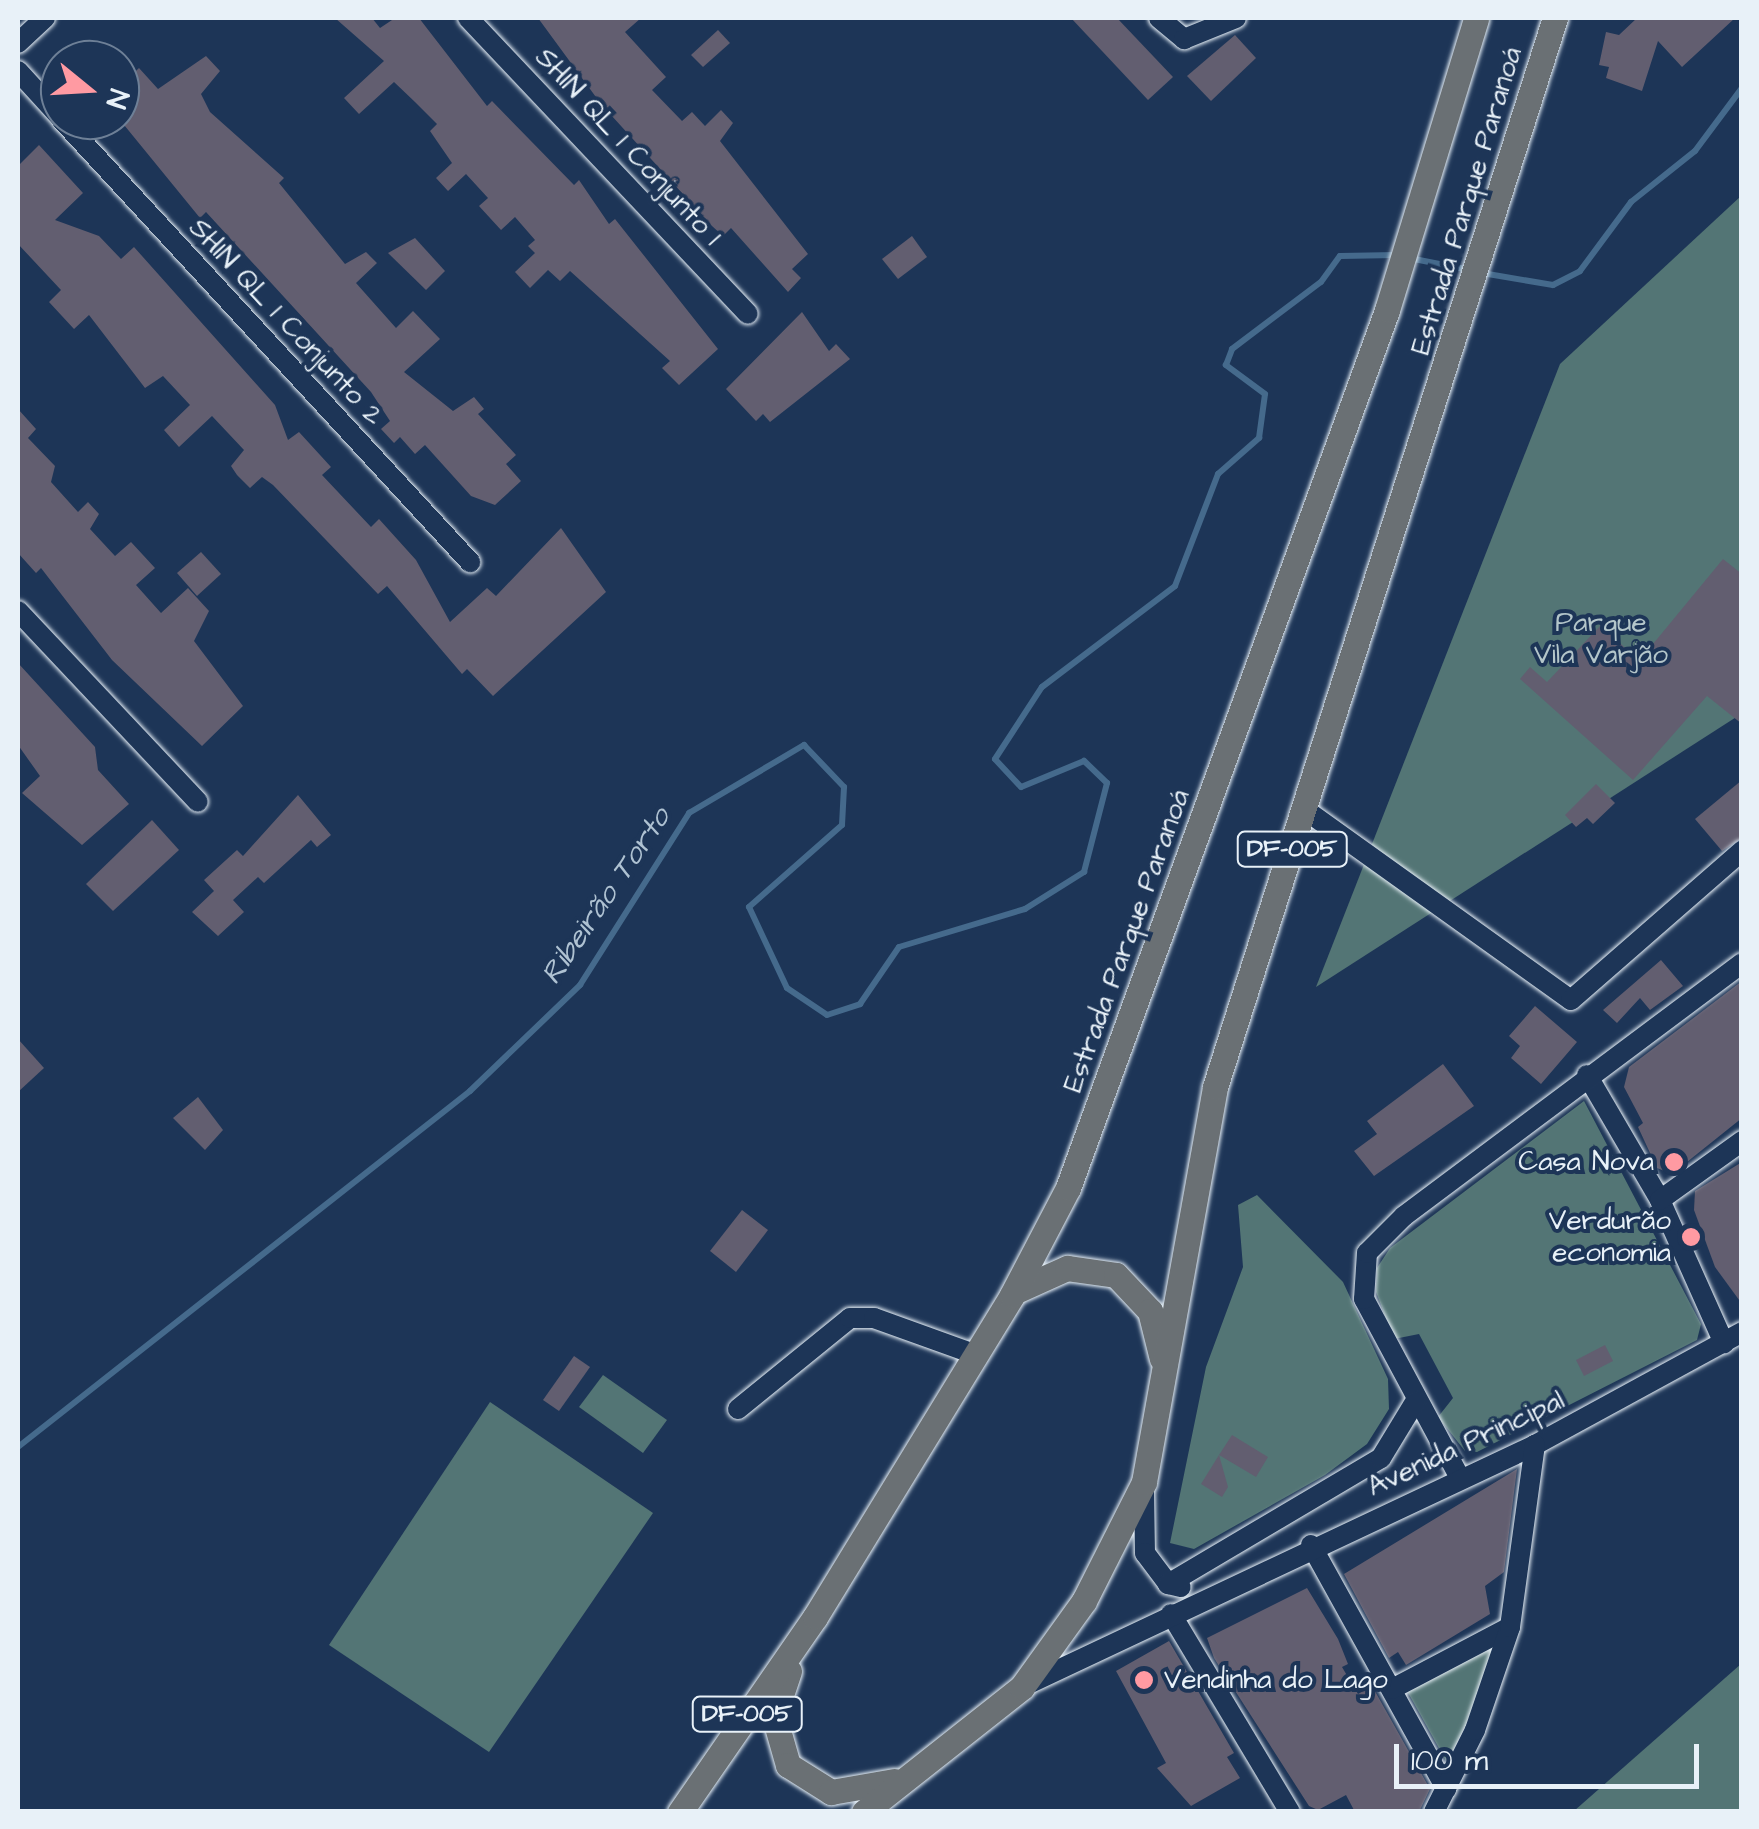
<!DOCTYPE html>
<meta charset="utf-8">
<style>
body{margin:0}
#map{position:relative;width:1759px;height:1829px;overflow:hidden;background:#1d3557;font-family:"Architects Daughter",sans-serif}
div>[style]{position:absolute}
[style*='--x']{left:calc(var(--x)*1px);top:calc(var(--y)*1px);width:calc(var(--w)*1px);rotate:calc(var(--a)*1deg)}
.green>*{inset:0;background:#537575}
.stream>*{height:6px;margin:-3px;padding:0 3px;transform-origin:3px;border-radius:3px;background:#456a8c}
.building>*{inset:0;background:#625e70}
.roads{filter:drop-shadow(0 0 2px #e8f1f8) drop-shadow(0 0 2px #e8f1f8)}
.minor>*{height:20px;margin:-10px;padding:0 10px;transform-origin:10px;border-radius:10px;background:#1d3557}
.major>*{height:25px;margin:-12.5px;padding:0 12.5px;transform-origin:12.5px;border-radius:12.5px;background:#6a7074}
.dots>*{width:28px;height:28px;translate:-50% -50%;box-sizing:border-box;border:5px solid #1d3557;border-radius:50%}
span{translate:-50% -50%;white-space:nowrap;text-align:center;line-height:1.15;-webkit-text-stroke:8px #1d3557;paint-order:stroke}
.shield-label span{padding:2px 8px;background:#1d3557;border:2px solid;border-radius:8px;-webkit-text-stroke-width:0}
.shield-label{font-size:25px;color:#e8f1f8;font-weight:700}
.street-label{font-size:28px;color:#e8f1f8}
.park-label{font-size:28px;color:#b4c6ca}
.poi-label{font-size:28px;color:#e8f1f8}
.right{translate:-100% -50%;text-align:right}
.left{translate:0 -50%;text-align:left}
.water-label{font-size:30px;color:#afc2d2;font-style:italic}
.frame{position:absolute;inset:0;border:20px solid #e8f1f8;pointer-events:none}
.north{position:absolute;left:40px;top:40px;width:100px;height:100px;box-sizing:border-box;background:#1d3557;border:2px solid #6e8097;border-radius:50%;rotate:108deg;font-size:28px;font-weight:700;line-height:40px;text-align:center;color:#e8f1f8}
.north::after{content:'';display:block;margin:auto;width:35px;height:45px;background:#ff9aa2;clip-path:polygon(50% 0,100% 100%,50% 72%,0 100%)}
.scale{position:absolute;left:1394px;top:1744px;width:305px;height:45px;box-sizing:border-box;border:5px solid #e8f1f8;border-top:0;padding-left:12px;font-size:30px;line-height:35px;white-space:nowrap;color:#e8f1f8;-webkit-text-stroke:8px #1d3557;paint-order:stroke}
</style>
<div id="map">
<div class="green">
<i style="clip-path:polygon(1741px 196px,1741px 714px,1316px 987px,1560px 364px)"></i>
<i style="clip-path:polygon(1584px 1101px,1701px 1324px,1697px 1340px,1477px 1452px,1465px 1451px,1438px 1417px,1453px 1398px,1419px 1334px,1394px 1339px,1376px 1292px,1377px 1268px,1390px 1248px)"></i>
<i style="clip-path:polygon(1257px 1195px,1343px 1282px,1388px 1379px,1389px 1409px,1367px 1444px,1325px 1475px,1194px 1549px,1170px 1543px,1206px 1367px,1243px 1267px,1238px 1205px)"></i>
<i style="clip-path:polygon(603px 1375px,667px 1420px,643px 1453px,579px 1407px)"></i>
<i style="clip-path:polygon(490px 1402px,653px 1513px,489px 1752px,329px 1645px)"></i>
<i style="clip-path:polygon(1499px 1641px,1450px 1768px,1406px 1689px)"></i>
<i style="clip-path:polygon(1741px 1664px,1741px 1811px,1574px 1811px)"></i>
</div>
<div class="stream">
<i style="--x:1409;--y:258;--w:62;--a:11.1"></i>
<i style="--x:1482;--y:273;--w:72;--a:9.6"></i>
<i style="--x:1553;--y:285;--w:30;--a:-27"></i>
<i style="--x:1580;--y:271;--w:86;--a:-53.5"></i>
<i style="--x:1631;--y:202;--w:82;--a:-38.6"></i>
<i style="--x:1695;--y:151;--w:79;--a:-53.3"></i>
<i style="--x:18;--y:1447;--w:575;--a:-38.22"></i>
<i style="--x:470;--y:1091;--w:153;--a:-43.9"></i>
<i style="--x:580;--y:985;--w:204;--a:-57.6"></i>
<i style="--x:689;--y:813;--w:134;--a:-30.6"></i>
<i style="--x:804;--y:745;--w:58;--a:46.4"></i>
<i style="--x:844;--y:787;--w:38;--a:93"></i>
<i style="--x:842;--y:825;--w:124;--a:138.6"></i>
<i style="--x:749;--y:907;--w:89;--a:64.9"></i>
<i style="--x:787;--y:988;--w:48;--a:34"></i>
<i style="--x:827;--y:1015;--w:35;--a:-18"></i>
<i style="--x:860;--y:1004;--w:69;--a:-55.6"></i>
<i style="--x:899;--y:947;--w:132;--a:-16.8"></i>
<i style="--x:1025;--y:909;--w:70;--a:-32.1"></i>
<i style="--x:1084;--y:872;--w:92;--a:-75.5"></i>
<i style="--x:1107;--y:783;--w:32;--a:-136"></i>
<i style="--x:1084;--y:761;--w:68;--a:157.6"></i>
<i style="--x:1021;--y:787;--w:38;--a:-133"></i>
<i style="--x:995;--y:759;--w:86;--a:-56.9"></i>
<i style="--x:1042;--y:687;--w:167;--a:-37.2"></i>
<i style="--x:1175;--y:586;--w:120;--a:-69"></i>
<i style="--x:1218;--y:474;--w:55;--a:-41.3"></i>
<i style="--x:1259;--y:438;--w:44;--a:-82.2"></i>
<i style="--x:1265;--y:394;--w:49;--a:-143.4"></i>
<i style="--x:1226;--y:365;--w:17;--a:-69"></i>
<i style="--x:1232;--y:349;--w:111;--a:-37"></i>
<i style="--x:1321;--y:282;--w:32;--a:-54"></i>
<i style="--x:1340;--y:256;--w:56;--a:-1"></i>
</div>
<div class="building">
<i style="clip-path:polygon(335px 18px,372px 18px,380px 28px,395px 18px,419px 18px,487px 106px,492px 101px,574px 185px,579px 180px,609px 224px,615px 219px,718px 349px,679px 385px,662px 368px,670px 361px,570px 271px,560px 281px,548px 270px,530px 288px,515px 272px,535px 253px,528px 246px,535px 240px,515px 217px,501px 230px,479px 206px,488px 198px,466px 174px,448px 191px,436px 178px,452px 163px,430px 131px,437px 124px,415px 102px,394px 82px,359px 114px,344px 98px,384px 61px)"></i>
<i style="clip-path:polygon(538px 18px,641px 18px,625px 32px,666px 77px,652px 90px,682px 121px,692px 112px,705px 126px,721px 110px,733px 123px,720px 141px,808px 254px,792px 269px,801px 278px,788px 292px,731px 228px,723px 236px,712px 226px,601px 104px)"></i>
<i style="clip-path:polygon(1071px 18px,1117px 18px,1173px 77px,1148px 100px)"></i>
<i style="clip-path:polygon(1637px 18px,1735px 18px,1682px 67px,1658px 41px,1642px 91px,1606px 78px,1609px 67px,1599px 65px,1606px 32px,1619px 35px)"></i>
<i style="clip-path:polygon(718px 30px,730px 43px,703px 67px,691px 55px)"></i>
<i style="clip-path:polygon(1235px 35px,1256px 58px,1211px 101px,1187px 76px)"></i>
<i style="clip-path:polygon(206px 56px,220px 71px,201px 94px,210px 112px,284px 178px,279px 183px,345px 264px,366px 252px,377px 263px,356px 283px,396px 328px,413px 311px,440px 339px,404px 372px,453px 411px,474px 397px,484px 409px,478px 414px,516px 455px,506px 464px,521px 481px,495px 505px,471px 496px,425px 445px,415px 454px,400px 437px,394px 443px,381px 429px,390px 421px,371px 392px,206px 212px,200px 218px,120px 120px,128px 109px,120px 86px,139px 68px,158px 89px)"></i>
<i style="clip-path:polygon(39px 145px,83px 193px,55px 220px,99px 236px,121px 259px,134px 247px,275px 405px,288px 440px,299px 432px,331px 467px,322px 475px,371px 527px,379px 519px,416px 560px,450px 622px,487px 588px,496px 596px,561px 528px,606px 592px,493px 696px,467px 669px,462px 674px,387px 586px,378px 594px,273px 485px,262px 477px,250px 488px,237px 475px,231px 466px,244px 450px,212px 416px,179px 447px,164px 430px,190px 405px,163px 376px,145px 388px,89px 315px,74px 329px,49px 302px,61px 290px,18px 244px,18px 166px)"></i>
<i style="clip-path:polygon(912px 236px,927px 257px,898px 279px,882px 259px)"></i>
<i style="clip-path:polygon(415px 238px,445px 271px,426px 290px,388px 253px)"></i>
<i style="clip-path:polygon(802px 312px,829px 351px,836px 344px,850px 359px,770px 422px,763px 414px,756px 421px,726px 389px)"></i>
<i style="clip-path:polygon(18px 409px,36px 429px,28px 438px,55px 466px,51px 482px,78px 512px,88px 502px,99px 514px,90px 529px,115px 556px,131px 542px,155px 568px,136px 585px,161px 613px,188px 588px,209px 611px,194px 641px,243px 706px,202px 746px,112px 660px,41px 568px,36px 573px,18px 553px)"></i>
<i style="clip-path:polygon(201px 552px,221px 574px,197px 596px,177px 573px)"></i>
<i style="clip-path:polygon(1723px 559px,1742px 574px,1742px 724px,1707px 696px,1633px 780px,1520px 679px,1530px 667px,1547px 682px,1601px 625px,1639px 661px)"></i>
<i style="clip-path:polygon(18px 663px,95px 747px,98px 770px,129px 804px,82px 845px,22px 793px,40px 776px,18px 745px)"></i>
<i style="clip-path:polygon(1742px 780px,1742px 838px,1722px 851px,1695px 819px)"></i>
<i style="clip-path:polygon(1596px 784px,1615px 803px,1593px 824px,1587px 818px,1576px 827px,1565px 815px)"></i>
<i style="clip-path:polygon(298px 795px,331px 835px,317px 847px,311px 840px,264px 883px,258px 877px,233px 900px,244px 912px,218px 936px,192px 912px,214px 891px,204px 880px,237px 850px,243px 856px)"></i>
<i style="clip-path:polygon(152px 820px,179px 850px,113px 911px,86px 884px)"></i>
<i style="clip-path:polygon(1661px 960px,1683px 986px,1650px 1010px,1640px 998px,1617px 1023px,1603px 1010px)"></i>
<i style="clip-path:polygon(1742px 981px,1742px 1118px,1672px 1174px,1657px 1168px,1638px 1127px,1643px 1123px,1624px 1087px,1629px 1067px)"></i>
<i style="clip-path:polygon(1535px 1006px,1577px 1042px,1541px 1084px,1511px 1058px,1520px 1046px,1509px 1036px)"></i>
<i style="clip-path:polygon(18px 1039px,44px 1068px,18px 1092px)"></i>
<i style="clip-path:polygon(1443px 1064px,1474px 1106px,1374px 1176px,1354px 1151px,1377px 1134px,1367px 1121px)"></i>
<i style="clip-path:polygon(198px 1097px,223px 1130px,205px 1150px,173px 1118px)"></i>
<i style="clip-path:polygon(1742px 1162px,1742px 1304px,1715px 1267px,1694px 1210px,1695px 1191px)"></i>
<i style="clip-path:polygon(742px 1210px,768px 1230px,736px 1272px,710px 1251px)"></i>
<i style="clip-path:polygon(1605px 1345px,1613px 1361px,1584px 1376px,1576px 1360px)"></i>
<i style="clip-path:polygon(574px 1356px,590px 1367px,559px 1411px,543px 1400px)"></i>
<i style="clip-path:polygon(1232px 1435px,1268px 1457px,1256px 1477px,1219px 1455px)"></i>
<i style="clip-path:polygon(1219px 1455px,1228px 1487px,1222px 1497px,1201px 1484px)"></i>
<i style="clip-path:polygon(1517px 1469px,1504px 1572px,1485px 1586px,1490px 1614px,1406px 1665px,1398px 1652px,1389px 1658px,1344px 1574px)"></i>
<i style="clip-path:polygon(1307px 1588px,1338px 1639px,1348px 1664px,1342px 1667px,1358px 1694px,1372px 1686px,1430px 1789px,1419px 1812px,1355px 1812px,1346px 1795px,1318px 1810px,1309px 1806px,1214px 1658px,1207px 1638px)"></i>
<i style="clip-path:polygon(1169px 1641px,1234px 1753px,1227px 1757px,1240px 1778px,1191px 1806px,1157px 1768px,1166px 1763px,1116px 1671px)"></i>
</div>
<div class="roads">
<div class="minor">
<i style="--x:468;--y:18;--w:407;--a:46.6"></i>
<i style="--x:1159;--y:18;--w:33;--a:40"></i>
<i style="--x:1184;--y:39;--w:56;--a:-22"></i>
<i style="--x:18;--y:43;--w:37;--a:-43"></i>
<i style="--x:18;--y:71;--w:62;--a:47.6"></i>
<i style="--x:62;--y:120;--w:602;--a:47.29"></i>
<i style="--x:18;--y:611;--w:262;--a:46.7"></i>
<i style="--x:1304;--y:809;--w:328;--a:35.6"></i>
<i style="--x:1571;--y:1000;--w:227;--a:-41.1"></i>
<i style="--x:1587;--y:1075;--w:145;--a:59.7"></i>
<i style="--x:1660;--y:1200;--w:157;--a:65.9"></i>
<i style="--x:1660;--y:1200;--w:101;--a:-35.7"></i>
<i style="--x:738;--y:1409;--w:144;--a:-39.1"></i>
<i style="--x:850;--y:1318;--w:24;--a:0"></i>
<i style="--x:874;--y:1318;--w:106;--a:19.8"></i>
<i style="--x:1460;--y:1478;--w:203;--a:-118.2"></i>
<i style="--x:1364;--y:1299;--w:46;--a:-86.3"></i>
<i style="--x:1367;--y:1253;--w:52;--a:-45"></i>
<i style="--x:1404;--y:1216;--w:422;--a:-36.8"></i>
<i style="--x:1144;--y:1490;--w:63;--a:89.1"></i>
<i style="--x:1145;--y:1553;--w:39;--a:53"></i>
<i style="--x:1168;--y:1584;--w:13;--a:13"></i>
<i style="--x:1311;--y:1545;--w:279;--a:61"></i>
<i style="--x:1168;--y:1584;--w:247;--a:-30.6"></i>
<i style="--x:1381;--y:1458;--w:66;--a:-58.7"></i>
<i style="--x:1171;--y:1614;--w:231;--a:59"></i>
<i style="--x:1024;--y:1686;--w:565;--a:-25.25"></i>
<i style="--x:1535;--y:1445;--w:236;--a:-28.6"></i>
<i style="--x:1392;--y:1689;--w:133;--a:-27.7"></i>
<i style="--x:1434;--y:1812;--w:92;--a:-63.4"></i>
<i style="--x:1475;--y:1730;--w:109;--a:-71.2"></i>
<i style="--x:1510;--y:1627;--w:184;--a:-82.2"></i>
</div>
<div class="major">
<i style="--x:1018;--y:1290;--w:54;--a:-24.2"></i>
<i style="--x:1067;--y:1268;--w:49;--a:8.1"></i>
<i style="--x:1116;--y:1275;--w:50;--a:46.6"></i>
<i style="--x:1150;--y:1311;--w:49;--a:76"></i>
<i style="--x:789;--y:1671;--w:47;--a:108.4"></i>
<i style="--x:774;--y:1716;--w:51;--a:74.1"></i>
<i style="--x:788;--y:1765;--w:51;--a:32.1"></i>
<i style="--x:831;--y:1792;--w:64;--a:-9.9"></i>
<i style="--x:680;--y:1812;--w:237;--a:-55.3"></i>
<i style="--x:815;--y:1617;--w:377;--a:-58.5"></i>
<i style="--x:1012;--y:1295;--w:121;--a:-62.4"></i>
<i style="--x:1068;--y:1188;--w:934;--a:-70.03"></i>
<i style="--x:1387;--y:310;--w:305;--a:-73"></i>
<i style="--x:864;--y:1812;--w:201;--a:-38.3"></i>
<i style="--x:1022;--y:1687;--w:106;--a:-54.2"></i>
<i style="--x:1084;--y:1601;--w:133;--a:-63.2"></i>
<i style="--x:1144;--y:1482;--w:401;--a:-79.8"></i>
<i style="--x:1215;--y:1087;--w:1122;--a:-72.36"></i>
</div>
</div>
<div class="dots">
<i style="left:1674px;top:1162px;background:#ff9aa2"></i>
<i style="left:1691px;top:1237px;background:#ff9aa2"></i>
<i style="left:1144px;top:1680px;background:#ff9aa2"></i>
</div>
<div class="shield-label">
<span style="left:1292px;top:849px">DF-005</span>
<span style="left:747px;top:1714px">DF-005</span>
</div>
<div class="street-label">
<span style="left:628px;top:147px;rotate:47deg">SHIN QL 1 Conjunto 1</span>
<span style="left:1467px;top:201px;rotate:-73deg">Estrada Parque Paranoá</span>
<span style="left:286px;top:322px;rotate:47deg">SHIN QL 1 Conjunto 2</span>
<span style="left:1127px;top:941px;rotate:-70deg">Estrada Parque Paranoá</span>
<span style="left:1466px;top:1444px;rotate:-25deg">Avenida Principal</span>
</div>
<div class="park-label">
<span style="left:1601px;top:639px">Parque<br>Vila Varjão</span>
</div>
<div class="poi-label">
<span class="right" style="left:1654px;top:1162px">Casa Nova</span>
<span class="right" style="left:1671px;top:1237px">Verdurão<br>economia</span>
<span class="left" style="left:1164px;top:1680px">Vendinha do Lago</span>
</div>
<div class="water-label">
<span style="left:606px;top:896px;rotate:-56deg">Ribeirão Torto</span>
</div>
<div class="frame"></div>
<div class="north">N</div>
<div class="scale">100 m</div>
</div>
